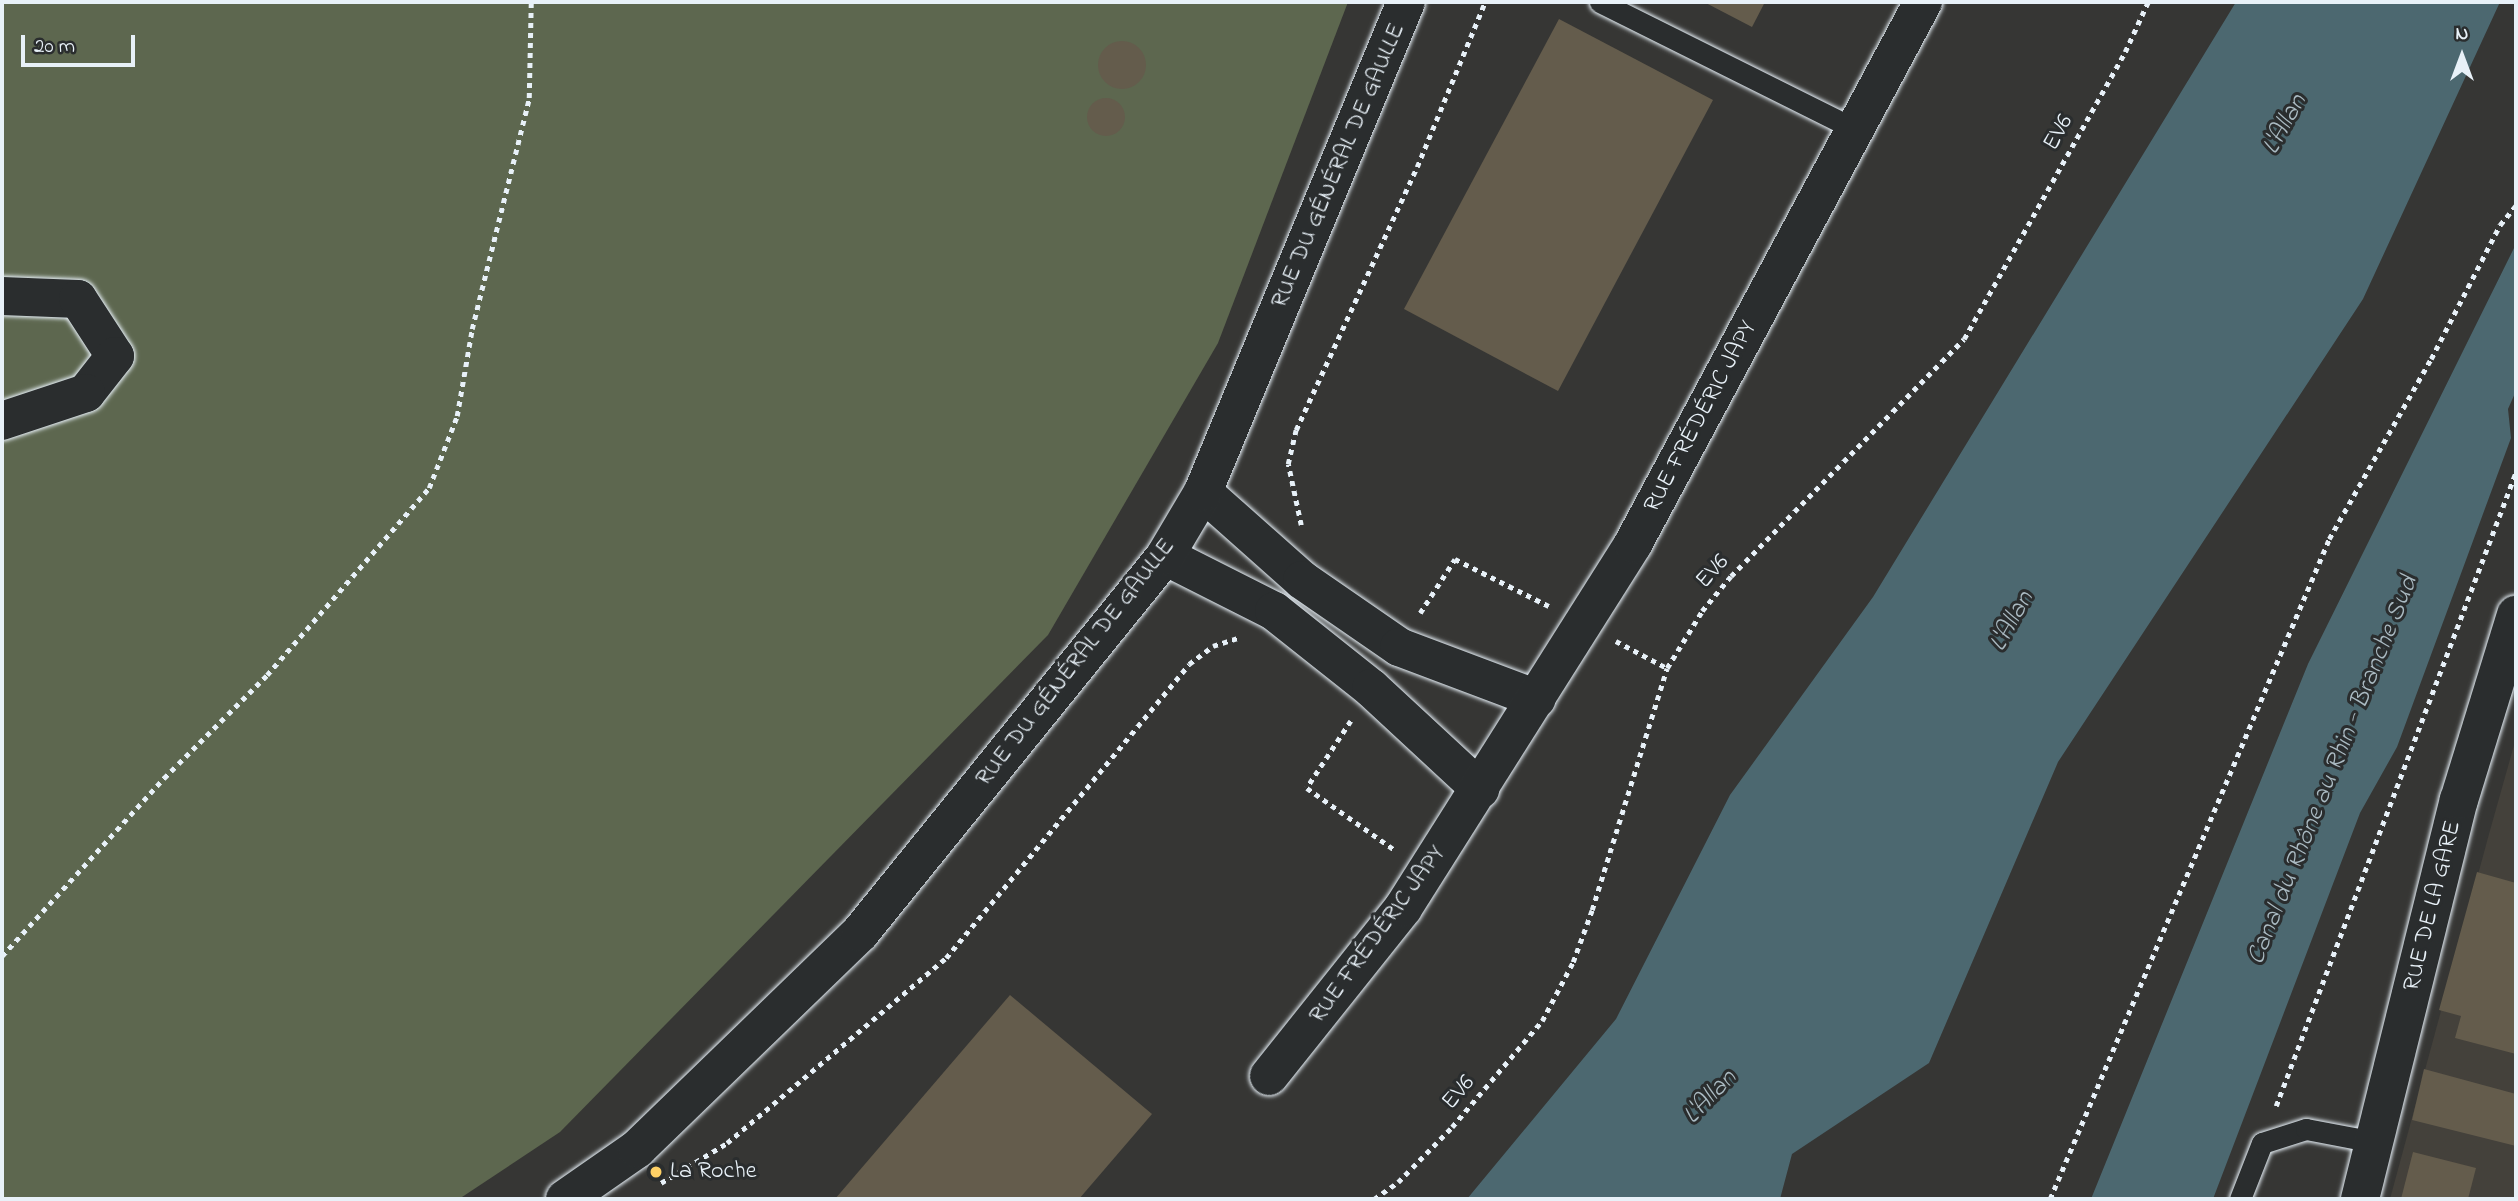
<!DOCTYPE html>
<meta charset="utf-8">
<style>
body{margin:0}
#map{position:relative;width:2518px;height:1201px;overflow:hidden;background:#363634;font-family:"Indie Flower",sans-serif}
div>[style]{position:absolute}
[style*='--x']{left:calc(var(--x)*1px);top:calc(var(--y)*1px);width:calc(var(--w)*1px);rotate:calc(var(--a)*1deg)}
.built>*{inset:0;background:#44413b}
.green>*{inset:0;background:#5d674f}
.water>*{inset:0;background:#4c6870}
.building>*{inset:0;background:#645c4c}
.round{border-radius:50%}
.path>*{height:4.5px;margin-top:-2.25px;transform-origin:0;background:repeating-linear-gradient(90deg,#e8f1f8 0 5px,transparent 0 10px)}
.roads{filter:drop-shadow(0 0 2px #e8f1f8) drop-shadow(0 0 2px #e8f1f8)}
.lane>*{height:21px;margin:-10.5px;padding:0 10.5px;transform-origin:10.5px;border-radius:10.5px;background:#2a2d2e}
.street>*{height:38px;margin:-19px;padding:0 19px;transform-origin:19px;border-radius:19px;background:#2a2d2e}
.secondary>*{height:38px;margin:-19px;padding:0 19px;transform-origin:19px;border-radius:19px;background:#2a2d2e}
.dots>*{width:19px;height:19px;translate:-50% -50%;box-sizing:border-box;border:4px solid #2a2d2e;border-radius:50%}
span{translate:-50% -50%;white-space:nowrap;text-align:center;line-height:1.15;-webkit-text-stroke:6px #2a2d2e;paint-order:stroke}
.street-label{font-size:24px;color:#e8f1f8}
.poi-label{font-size:24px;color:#e8f1f8}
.left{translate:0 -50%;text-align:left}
.water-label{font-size:26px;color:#aabac2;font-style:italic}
.frame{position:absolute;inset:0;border:4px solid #e8f1f8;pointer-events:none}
.north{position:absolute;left:2427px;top:21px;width:70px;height:70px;-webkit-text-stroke:5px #2a2d2e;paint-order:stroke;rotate:0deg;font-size:19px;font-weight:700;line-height:28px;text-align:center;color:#e8f1f8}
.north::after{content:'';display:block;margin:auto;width:24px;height:32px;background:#e8f1f8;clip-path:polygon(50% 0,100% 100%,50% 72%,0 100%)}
.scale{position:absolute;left:21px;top:35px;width:114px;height:32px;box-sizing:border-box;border:4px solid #e8f1f8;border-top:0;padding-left:9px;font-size:21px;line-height:24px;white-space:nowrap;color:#e8f1f8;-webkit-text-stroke:5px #2a2d2e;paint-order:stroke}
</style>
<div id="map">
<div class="built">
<i style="clip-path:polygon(2516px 738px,2516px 1199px,2390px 1199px,2489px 834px)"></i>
</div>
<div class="green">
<i style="clip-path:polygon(2px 2px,1348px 2px,1218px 343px,1048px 635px,560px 1132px,459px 1199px,2px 1199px)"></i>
</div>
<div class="water">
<i style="clip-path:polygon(2236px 2px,2500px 2px,2363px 299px,2058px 762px,1929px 1063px,1792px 1154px,1780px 1199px,1467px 1199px,1616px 1019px,1730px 795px,1873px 597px)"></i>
<i style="clip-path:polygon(2516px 244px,2516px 391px,2508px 409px,2511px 438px,2397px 747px,2360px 813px,2213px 1199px,2091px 1199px,2308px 664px)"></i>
</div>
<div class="building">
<i style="clip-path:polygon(1704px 2px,1765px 2px,1752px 27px)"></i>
<i style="clip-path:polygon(1559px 19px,1713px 100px,1558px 391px,1404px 309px)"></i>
<i class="round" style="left:1098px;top:41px;width:48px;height:48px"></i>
<i class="round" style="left:1087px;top:98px;width:38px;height:38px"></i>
<i style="clip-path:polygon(2477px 872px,2516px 883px,2516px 1054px,2455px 1038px,2461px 1016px,2439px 1010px)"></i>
<i style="clip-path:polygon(1010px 995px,1152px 1114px,1079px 1199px,835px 1199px)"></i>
<i style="clip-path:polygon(2424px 1069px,2516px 1094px,2516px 1146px,2412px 1120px)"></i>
<i style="clip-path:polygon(2413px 1152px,2476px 1168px,2468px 1199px,2401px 1199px)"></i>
</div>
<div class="path">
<i style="--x:1301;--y:525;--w:62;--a:-102"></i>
<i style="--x:1288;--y:464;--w:35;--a:-77"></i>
<i style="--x:1296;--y:430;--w:289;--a:-65.3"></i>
<i style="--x:1417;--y:167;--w:178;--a:-67.6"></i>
<i style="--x:1420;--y:613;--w:64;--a:-57.1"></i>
<i style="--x:1455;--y:559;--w:105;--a:26.6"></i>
<i style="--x:1616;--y:641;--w:58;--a:27.9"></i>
<i style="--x:1351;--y:721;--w:80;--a:123.3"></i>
<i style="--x:1307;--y:788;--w:108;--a:35.2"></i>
<i style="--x:2;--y:956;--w:241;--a:-47.7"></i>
<i style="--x:164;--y:778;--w:146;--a:-45"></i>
<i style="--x:267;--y:675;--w:247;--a:-49.1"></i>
<i style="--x:429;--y:488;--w:77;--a:-68.7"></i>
<i style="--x:457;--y:416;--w:88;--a:-80.2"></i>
<i style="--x:472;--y:329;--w:238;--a:-76.1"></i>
<i style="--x:529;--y:98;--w:96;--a:-88.8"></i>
<i style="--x:2276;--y:1106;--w:678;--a:-69.27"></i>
<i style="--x:661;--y:1183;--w:77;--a:-31.2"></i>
<i style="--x:727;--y:1143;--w:287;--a:-40.2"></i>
<i style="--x:946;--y:958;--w:381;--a:-50.4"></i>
<i style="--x:1189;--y:664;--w:30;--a:-37"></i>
<i style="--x:1213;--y:646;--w:28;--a:-18"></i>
<i style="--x:1374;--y:1199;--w:29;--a:-35"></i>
<i style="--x:1398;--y:1182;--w:77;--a:-45.5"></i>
<i style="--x:1452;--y:1127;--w:139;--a:-49.7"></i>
<i style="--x:1542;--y:1021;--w:67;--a:-62.3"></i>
<i style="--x:1573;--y:962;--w:55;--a:-69.9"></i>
<i style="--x:1592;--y:910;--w:253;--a:-72.8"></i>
<i style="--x:1667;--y:668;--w:67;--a:-58.4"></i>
<i style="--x:1702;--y:611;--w:45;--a:-50.4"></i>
<i style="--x:1731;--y:576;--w:332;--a:-45.5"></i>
<i style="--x:1964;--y:339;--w:329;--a:-60.7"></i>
<i style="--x:2125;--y:52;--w:55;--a:-65.3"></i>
<i style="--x:2050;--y:1199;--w:717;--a:-67.08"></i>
<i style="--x:2329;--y:539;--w:207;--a:-60.5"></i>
<i style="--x:2431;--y:359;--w:151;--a:-62.8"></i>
<i style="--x:2500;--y:225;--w:26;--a:-51"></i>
</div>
<div class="roads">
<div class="lane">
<i style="--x:1600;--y:2;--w:285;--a:26.5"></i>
<i style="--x:2240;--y:1199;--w:60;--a:-68.6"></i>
<i style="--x:2262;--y:1143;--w:46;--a:-17.7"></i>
<i style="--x:2306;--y:1129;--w:69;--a:10.8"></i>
</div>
<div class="street">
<i style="--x:2;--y:296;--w:76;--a:2.3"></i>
<i style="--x:78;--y:299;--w:68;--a:57"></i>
<i style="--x:115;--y:356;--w:47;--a:128.1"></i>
<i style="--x:86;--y:393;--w:89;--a:161.6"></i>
<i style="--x:1203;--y:492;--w:132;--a:41.6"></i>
<i style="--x:1302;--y:580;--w:118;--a:34.6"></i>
<i style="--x:1399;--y:647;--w:147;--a:20.6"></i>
<i style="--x:1165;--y:556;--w:122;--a:26.8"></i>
<i style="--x:1274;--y:611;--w:124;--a:38.4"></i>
<i style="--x:1371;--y:688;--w:149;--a:42.8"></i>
<i style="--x:1269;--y:1076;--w:215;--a:-51.4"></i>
<i style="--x:1403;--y:908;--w:431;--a:-57.7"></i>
<i style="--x:1633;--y:544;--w:615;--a:-61.85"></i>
</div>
<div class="secondary">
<i style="--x:565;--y:1199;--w:88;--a:-34.8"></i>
<i style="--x:637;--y:1149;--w:310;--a:-44.1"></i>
<i style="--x:860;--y:933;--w:485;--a:-51"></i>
<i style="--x:1165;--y:556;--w:74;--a:-59.3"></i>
<i style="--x:1203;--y:492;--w:530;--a:-67.5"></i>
<i style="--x:2360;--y:1199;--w:411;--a:-76.1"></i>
<i style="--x:2459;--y:800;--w:194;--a:-72.9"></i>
</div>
</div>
<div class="dots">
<i style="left:656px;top:1172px;background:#ffd166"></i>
</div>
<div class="street-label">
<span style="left:2059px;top:133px;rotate:-61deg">EV6</span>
<span style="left:1339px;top:166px;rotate:-67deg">RUE DU GÉNÉRAL DE GAULLE</span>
<span style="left:1701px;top:417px;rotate:-62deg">RUE FRÉDÉRIC JAPY</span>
<span style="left:1713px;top:572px;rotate:-48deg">EV6</span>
<span style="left:1076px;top:663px;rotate:-52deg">RUE DU GÉNÉRAL DE GAULLE</span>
<span style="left:2433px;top:906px;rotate:-76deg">RUE DE LA GARE</span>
<span style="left:1378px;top:935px;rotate:-54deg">RUE FRÉDÉRIC JAPY</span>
<span style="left:1459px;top:1093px;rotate:-50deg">EV6</span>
</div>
<div class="poi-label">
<span class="left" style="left:670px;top:1172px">La Roche</span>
</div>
<div class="water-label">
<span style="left:2286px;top:125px;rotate:-61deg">L'Allan</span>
<span style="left:2013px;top:622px;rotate:-61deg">L'Allan</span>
<span style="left:2334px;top:771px;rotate:-68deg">Canal du Rhône au Rhin - Branche Sud</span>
<span style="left:1711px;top:1098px;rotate:-46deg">L'Allan</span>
</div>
<div class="frame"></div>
<div class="north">N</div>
<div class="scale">20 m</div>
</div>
